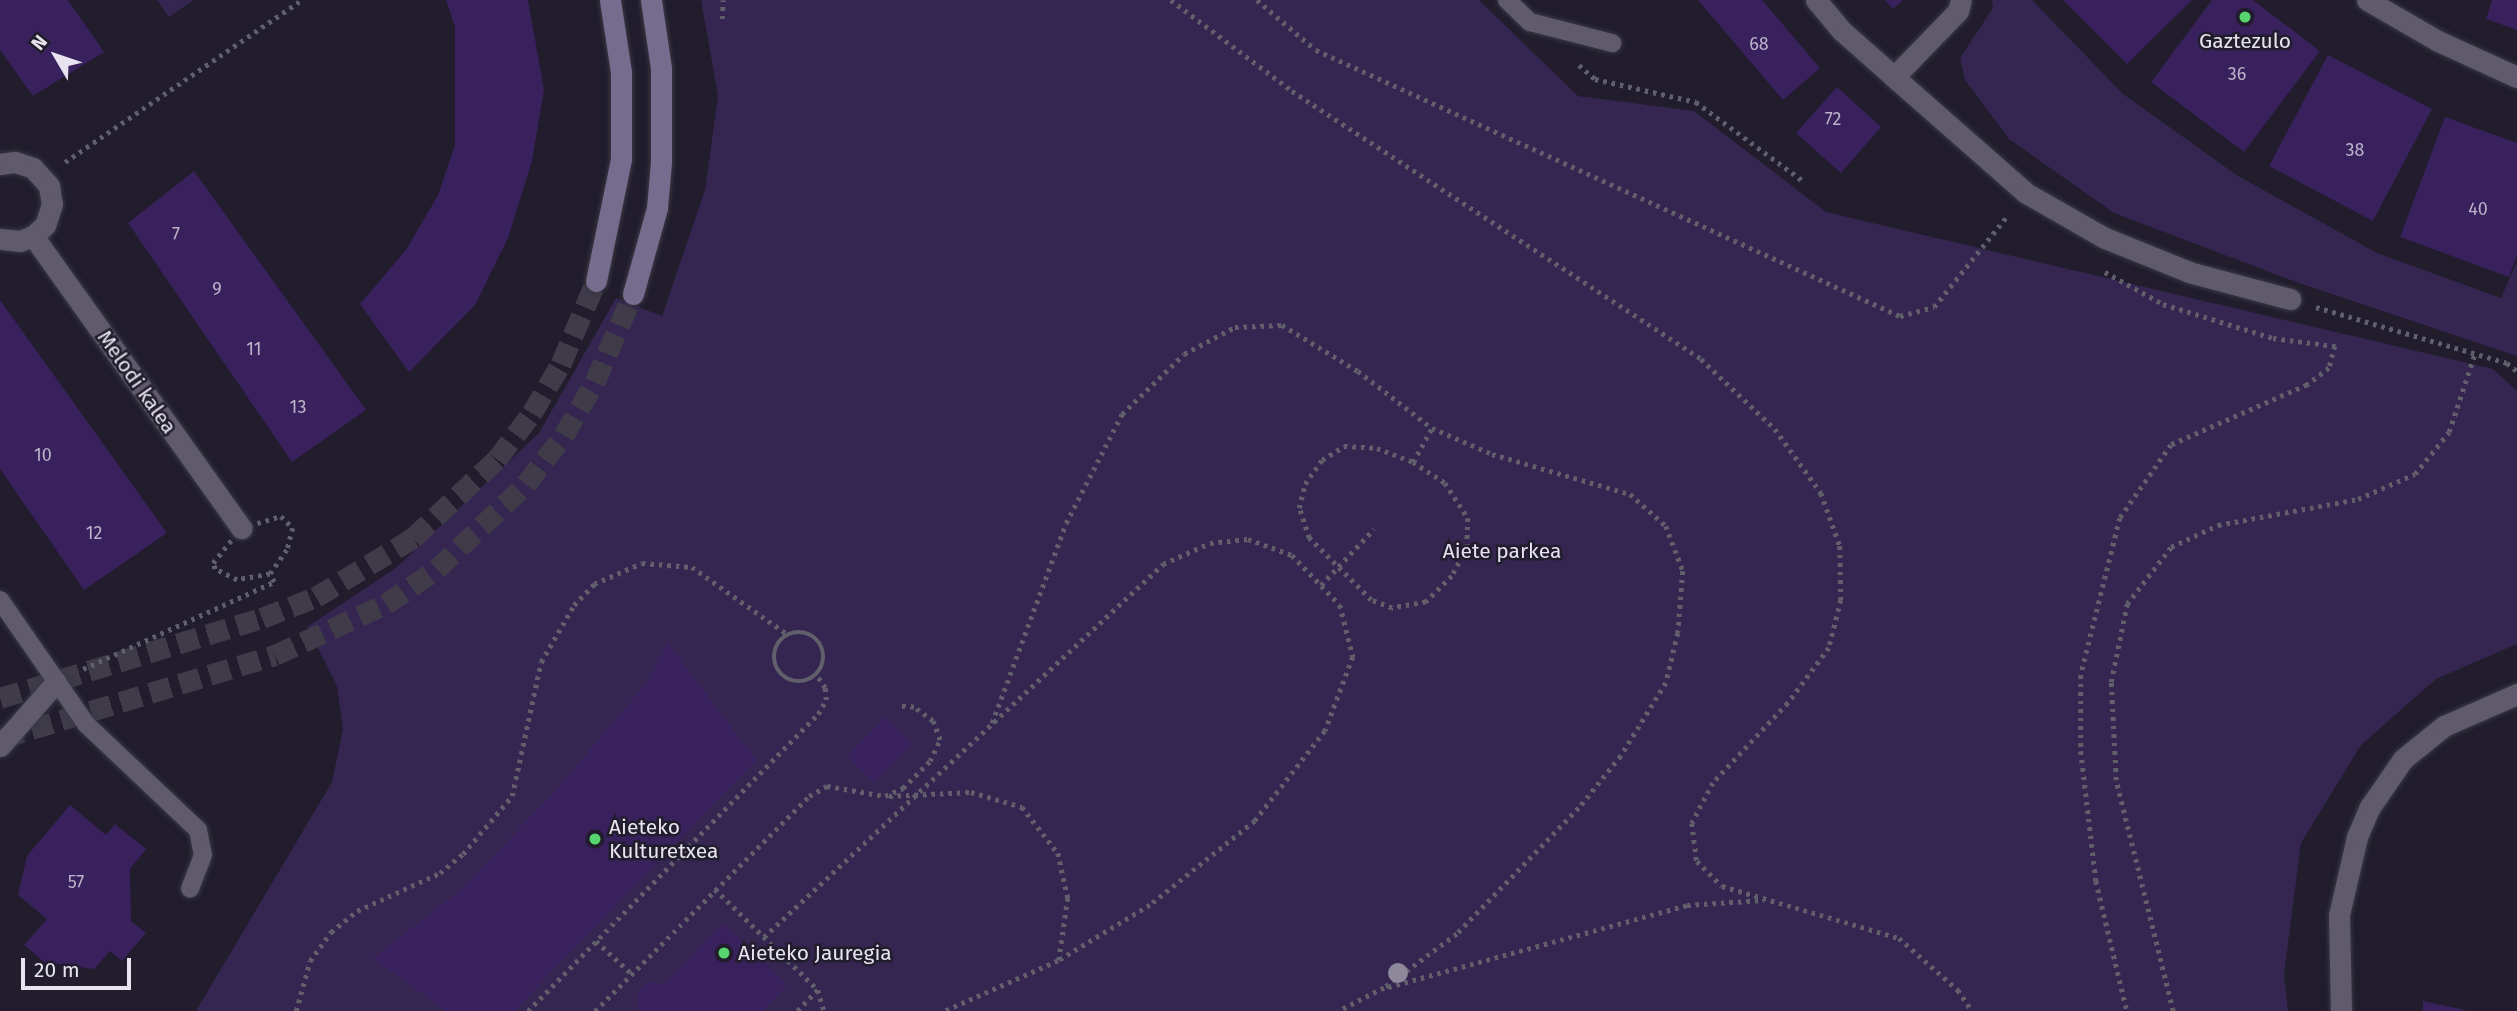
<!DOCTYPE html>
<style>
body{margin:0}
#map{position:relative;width:2517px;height:1011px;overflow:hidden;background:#211d2c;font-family:"Fira Sans",sans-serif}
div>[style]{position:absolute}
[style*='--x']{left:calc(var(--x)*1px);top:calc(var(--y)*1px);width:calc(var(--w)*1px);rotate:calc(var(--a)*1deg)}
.green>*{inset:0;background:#342650}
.building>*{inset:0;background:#38215d}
.secondary-tunnel>*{height:21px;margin-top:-10.5px;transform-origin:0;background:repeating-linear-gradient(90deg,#3f3b49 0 21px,transparent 0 31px)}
.path>*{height:4.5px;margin-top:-2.25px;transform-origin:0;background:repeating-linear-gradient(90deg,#625f6c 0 3.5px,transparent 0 8.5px)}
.path>.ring{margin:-2.25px;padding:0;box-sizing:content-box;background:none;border:4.5px solid #625f6c;border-radius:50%}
.roads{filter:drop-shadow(0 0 2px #3b3844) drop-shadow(0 0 2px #3b3844)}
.lane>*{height:18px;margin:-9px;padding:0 9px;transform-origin:9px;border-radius:9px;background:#5f5a6c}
.street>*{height:21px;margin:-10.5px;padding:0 10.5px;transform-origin:10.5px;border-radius:10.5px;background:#5f5a6c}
.secondary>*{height:21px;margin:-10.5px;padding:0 10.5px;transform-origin:10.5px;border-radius:10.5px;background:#766d8e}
.trees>*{width:20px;height:20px;margin:-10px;border-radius:50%;background:#8d889a}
.dots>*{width:19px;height:19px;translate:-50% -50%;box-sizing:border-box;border:4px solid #211d2c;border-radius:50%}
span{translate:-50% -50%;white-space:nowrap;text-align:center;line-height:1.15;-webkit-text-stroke:5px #211d2c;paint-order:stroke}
.number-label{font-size:18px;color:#bbb3ca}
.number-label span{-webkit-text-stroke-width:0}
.poi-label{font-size:21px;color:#e7e4ef}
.left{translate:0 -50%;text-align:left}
.street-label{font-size:21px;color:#e7e4ef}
.park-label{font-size:21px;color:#e5e0f4}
.north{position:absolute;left:21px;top:21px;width:70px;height:70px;-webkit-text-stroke:5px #211d2c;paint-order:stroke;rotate:309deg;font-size:19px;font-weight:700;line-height:28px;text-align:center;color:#e7e4ef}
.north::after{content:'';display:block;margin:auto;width:24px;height:32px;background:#e7e4ef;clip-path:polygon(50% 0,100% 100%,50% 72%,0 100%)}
.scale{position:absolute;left:21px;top:958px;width:110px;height:32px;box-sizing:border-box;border:4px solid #e7e4ef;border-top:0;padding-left:9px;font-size:21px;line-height:24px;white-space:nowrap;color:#e7e4ef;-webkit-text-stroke:5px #211d2c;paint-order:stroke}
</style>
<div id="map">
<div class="green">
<i style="clip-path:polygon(157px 0,194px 0,169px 17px)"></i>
<i style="clip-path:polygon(701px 0,1479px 0,1578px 96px,1694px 111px,1826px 212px,2493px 369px,2517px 391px,2517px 644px,2436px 679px,2361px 745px,2301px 843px,2284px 974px,2288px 1011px,196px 1011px,332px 782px,343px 729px,337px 686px,307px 627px,397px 567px,539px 433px,616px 298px,662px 316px,705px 190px,718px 96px)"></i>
<i style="clip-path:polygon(1992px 0,2032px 0,2123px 94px,2238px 176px,2377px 253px,2501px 298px,2517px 261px,2517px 356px,2296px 282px,2114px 213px,2009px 139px,1965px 80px,1960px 58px,1993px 8px)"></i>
</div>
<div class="building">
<i style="clip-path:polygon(0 0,68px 0,104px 52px,33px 96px,0 50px)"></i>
<i style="clip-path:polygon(446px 0,528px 0,544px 90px,532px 161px,508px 238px,475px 305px,409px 372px,360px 304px,406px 250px,438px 195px,455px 145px,455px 27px)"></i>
<i style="clip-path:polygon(1698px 0,1762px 0,1820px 68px,1783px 100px)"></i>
<i style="clip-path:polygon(1885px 0,1903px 0,1893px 9px)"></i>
<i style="clip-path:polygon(2063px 0,2192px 0,2127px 64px)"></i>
<i style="clip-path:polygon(2212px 0,2253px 0,2320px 51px,2244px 152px,2151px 82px)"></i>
<i style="clip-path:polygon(2492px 0,2517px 0,2517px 30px,2486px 19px)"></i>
<i style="clip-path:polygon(2328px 55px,2432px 109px,2373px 221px,2269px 166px)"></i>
<i style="clip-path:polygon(1837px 87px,1881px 127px,1841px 173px,1796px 133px)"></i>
<i style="clip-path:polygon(2445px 117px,2517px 143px,2517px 255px,2509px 277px,2400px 237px)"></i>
<i style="clip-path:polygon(194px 171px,366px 410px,292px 462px,128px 223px)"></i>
<i style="clip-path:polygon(0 300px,167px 533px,84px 590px,0 469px)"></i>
<i style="clip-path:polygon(667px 642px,756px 760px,514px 1011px,446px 1011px,373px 958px,463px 888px,557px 789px,648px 681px)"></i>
<i style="clip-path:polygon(886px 717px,913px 744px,874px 782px,847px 756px)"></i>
<i style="clip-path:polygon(70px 805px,106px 835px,115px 824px,146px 849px,130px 869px,131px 921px,146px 933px,122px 961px,110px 951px,94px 969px,44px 962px,24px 945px,47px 919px,18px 895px,27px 856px)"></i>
<i style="clip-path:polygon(723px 923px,787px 985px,762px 1011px,638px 1011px,638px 992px,648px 982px,664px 984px)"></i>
<i style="clip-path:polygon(2423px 1001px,2465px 1010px,2464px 1011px,2423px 1011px)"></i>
</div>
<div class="secondary-tunnel">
<i style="--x:0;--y:698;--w:274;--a:-17"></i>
<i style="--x:262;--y:618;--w:58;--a:-21.3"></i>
<i style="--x:316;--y:597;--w:114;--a:-31.3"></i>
<i style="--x:413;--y:538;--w:115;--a:-43.2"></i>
<i style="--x:497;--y:459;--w:58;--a:-52.7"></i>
<i style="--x:532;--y:413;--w:57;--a:-59.4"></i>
<i style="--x:561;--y:364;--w:90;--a:-67.1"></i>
<i style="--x:2;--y:738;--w:285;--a:-16.9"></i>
<i style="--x:275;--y:655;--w:122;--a:-24.7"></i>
<i style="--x:386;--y:604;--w:62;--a:-34.5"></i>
<i style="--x:437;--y:569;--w:123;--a:-43.7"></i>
<i style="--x:526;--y:484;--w:62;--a:-52.2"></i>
<i style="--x:564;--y:435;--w:61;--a:-59.7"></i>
<i style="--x:595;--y:382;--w:96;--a:-66.6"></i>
</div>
<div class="path">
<i style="--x:1171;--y:0;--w:151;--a:36.9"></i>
<i style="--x:1292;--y:91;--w:489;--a:33.2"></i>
<i style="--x:1701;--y:359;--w:102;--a:43.4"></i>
<i style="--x:1775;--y:429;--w:79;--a:54.3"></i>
<i style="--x:1821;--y:493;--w:56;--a:70.3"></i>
<i style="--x:1840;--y:546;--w:54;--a:88.9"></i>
<i style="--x:1841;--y:600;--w:49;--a:104"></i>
<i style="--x:1829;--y:648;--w:69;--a:126.7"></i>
<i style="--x:1788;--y:703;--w:110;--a:133.2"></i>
<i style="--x:1713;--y:783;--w:45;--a:117.7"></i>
<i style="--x:1692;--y:823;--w:38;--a:83"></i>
<i style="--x:1697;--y:861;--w:35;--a:45"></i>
<i style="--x:1722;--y:886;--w:184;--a:16.4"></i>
<i style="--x:1899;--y:938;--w:79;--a:41.4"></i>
<i style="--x:1958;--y:990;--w:25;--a:56"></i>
<i style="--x:1257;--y:0;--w:77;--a:40.3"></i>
<i style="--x:1316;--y:50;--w:642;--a:24.49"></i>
<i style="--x:1900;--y:316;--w:35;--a:-15"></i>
<i style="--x:1934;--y:307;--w:118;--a:-51.2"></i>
<i style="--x:722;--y:19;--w:19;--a:-87"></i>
<i style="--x:1579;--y:65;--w:21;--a:41"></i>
<i style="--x:1595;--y:79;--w:104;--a:12.8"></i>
<i style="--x:1696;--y:102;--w:133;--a:36.4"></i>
<i style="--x:65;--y:162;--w:287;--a:-34.4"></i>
<i style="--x:2105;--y:272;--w:66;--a:28.9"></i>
<i style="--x:2163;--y:304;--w:115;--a:17.2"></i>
<i style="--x:2273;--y:338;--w:63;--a:7.4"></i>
<i style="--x:2335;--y:346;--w:23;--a:105"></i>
<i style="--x:2329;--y:368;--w:28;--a:142"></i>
<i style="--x:2307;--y:385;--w:149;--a:156.2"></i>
<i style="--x:2171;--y:445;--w:89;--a:124.9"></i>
<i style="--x:2120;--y:518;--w:162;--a:104"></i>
<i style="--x:2081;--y:675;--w:76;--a:90"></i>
<i style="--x:2081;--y:751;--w:131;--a:83.4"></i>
<i style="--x:2096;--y:881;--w:134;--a:76.6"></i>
<i style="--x:2316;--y:307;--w:199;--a:16.3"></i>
<i style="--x:2507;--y:363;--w:13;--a:39"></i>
<i style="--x:1344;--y:446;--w:33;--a:3"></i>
<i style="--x:1377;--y:448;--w:39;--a:21"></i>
<i style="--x:1413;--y:462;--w:38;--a:33"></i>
<i style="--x:1445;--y:483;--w:42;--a:56.7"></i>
<i style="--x:1468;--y:518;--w:30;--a:92"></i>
<i style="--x:1467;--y:548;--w:32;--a:118"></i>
<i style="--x:1452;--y:576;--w:37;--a:135"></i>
<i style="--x:1426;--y:602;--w:35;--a:170"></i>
<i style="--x:1392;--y:608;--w:22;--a:-159"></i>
<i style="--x:1371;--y:600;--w:88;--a:-135"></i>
<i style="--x:1309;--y:538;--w:32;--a:-108"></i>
<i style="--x:1299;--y:508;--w:25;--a:-76"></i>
<i style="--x:1305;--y:484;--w:29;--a:-55"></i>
<i style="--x:1322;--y:460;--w:26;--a:-32"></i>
<i style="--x:1413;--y:462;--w:39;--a:-61"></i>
<i style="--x:281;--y:516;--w:17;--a:45"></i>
<i style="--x:293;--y:528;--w:23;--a:105"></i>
<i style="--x:287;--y:550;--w:29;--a:125"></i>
<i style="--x:270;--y:574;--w:34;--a:170"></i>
<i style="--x:237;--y:580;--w:25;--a:-153"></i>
<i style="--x:215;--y:569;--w:6;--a:-108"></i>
<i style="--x:213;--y:563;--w:45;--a:-51.3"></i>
<i style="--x:241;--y:528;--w:42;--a:-16.7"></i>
<i style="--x:1321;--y:585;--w:77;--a:-46.6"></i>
<i class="ring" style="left:774px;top:632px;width:45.5px;height:45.5px"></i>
<i style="--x:83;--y:669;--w:210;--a:-24.5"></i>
<i style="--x:274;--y:582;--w:9;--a:-117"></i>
<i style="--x:992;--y:723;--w:213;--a:-69.7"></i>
<i style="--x:1066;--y:523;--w:123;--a:-62.8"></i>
<i style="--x:1122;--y:414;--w:86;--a:-44.1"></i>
<i style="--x:1184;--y:354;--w:58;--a:-27.9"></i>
<i style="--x:1235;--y:327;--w:47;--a:-2.4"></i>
<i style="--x:1282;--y:325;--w:89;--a:31.2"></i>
<i style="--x:1358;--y:371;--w:93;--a:37.6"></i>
<i style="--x:1432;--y:428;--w:65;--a:23.4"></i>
<i style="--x:1492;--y:454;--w:144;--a:16.2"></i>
<i style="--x:1630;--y:494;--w:48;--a:41.6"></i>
<i style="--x:1666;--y:526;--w:48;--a:69.3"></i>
<i style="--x:1683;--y:571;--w:62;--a:94.6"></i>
<i style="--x:1678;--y:633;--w:51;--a:103.5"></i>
<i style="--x:1666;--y:683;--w:86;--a:121.7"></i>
<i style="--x:1621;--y:756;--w:67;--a:128.9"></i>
<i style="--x:1579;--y:808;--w:175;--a:134.1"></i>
<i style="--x:1457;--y:934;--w:91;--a:143.5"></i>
<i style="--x:1384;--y:988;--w:51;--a:152.9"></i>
<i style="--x:889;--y:796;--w:82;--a:-2.8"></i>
<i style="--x:971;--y:792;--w:53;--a:16.4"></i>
<i style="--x:1022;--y:807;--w:58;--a:52"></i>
<i style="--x:1058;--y:853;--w:46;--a:77.5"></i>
<i style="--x:1068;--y:898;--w:63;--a:98.3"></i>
<i style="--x:715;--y:889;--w:144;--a:44.4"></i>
<i style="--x:818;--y:990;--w:29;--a:134"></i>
<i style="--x:764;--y:937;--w:546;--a:-43.07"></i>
<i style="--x:1163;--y:564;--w:51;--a:-24.1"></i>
<i style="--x:1210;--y:543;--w:38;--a:-6"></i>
<i style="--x:1248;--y:539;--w:47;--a:20"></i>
<i style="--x:1292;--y:555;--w:69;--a:46.2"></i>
<i style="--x:1340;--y:605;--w:54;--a:76"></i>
<i style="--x:1353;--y:657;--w:79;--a:110.7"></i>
<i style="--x:1325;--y:731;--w:114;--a:127.9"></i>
<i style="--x:1255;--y:821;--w:134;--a:141.3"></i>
<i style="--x:1150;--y:905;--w:108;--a:148.7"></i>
<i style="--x:1058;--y:961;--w:124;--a:156.1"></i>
<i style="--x:596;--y:941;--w:49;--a:42.5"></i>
<i style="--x:1388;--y:987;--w:310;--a:-15.3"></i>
<i style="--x:1687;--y:905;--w:77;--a:-3.7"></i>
<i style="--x:818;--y:990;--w:22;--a:74"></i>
<i style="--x:296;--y:1011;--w:52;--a:-74.4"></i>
<i style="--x:310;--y:961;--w:36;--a:-54"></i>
<i style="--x:331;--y:932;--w:33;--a:-39"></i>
<i style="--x:357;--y:911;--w:91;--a:-24.6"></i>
<i style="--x:440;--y:873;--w:30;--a:-40"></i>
<i style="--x:463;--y:854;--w:76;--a:-49.8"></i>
<i style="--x:512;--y:796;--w:137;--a:-77.8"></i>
<i style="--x:541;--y:662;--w:66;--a:-59.9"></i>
<i style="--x:574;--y:605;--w:29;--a:-46"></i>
<i style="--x:594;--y:584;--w:52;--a:-23.6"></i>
<i style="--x:642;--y:563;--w:50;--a:4.6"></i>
<i style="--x:692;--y:567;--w:116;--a:35.2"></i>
<i style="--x:528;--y:1011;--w:415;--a:-45.7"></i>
<i style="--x:818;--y:714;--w:16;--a:-60"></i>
<i style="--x:826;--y:700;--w:12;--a:-95"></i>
<i style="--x:825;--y:688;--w:14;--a:-124"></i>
<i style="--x:595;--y:1011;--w:303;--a:-45.1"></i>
<i style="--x:809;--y:796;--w:21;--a:-29"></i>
<i style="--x:827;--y:786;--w:59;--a:9.8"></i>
<i style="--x:885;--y:796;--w:20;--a:-24"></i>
<i style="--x:903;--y:788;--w:38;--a:-45"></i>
<i style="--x:930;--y:761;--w:23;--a:-65"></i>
<i style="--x:940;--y:740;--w:20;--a:-110"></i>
<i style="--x:933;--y:721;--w:24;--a:-144"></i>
<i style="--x:914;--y:707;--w:17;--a:-177"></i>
<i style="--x:2173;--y:1011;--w:238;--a:-103.9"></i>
<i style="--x:2116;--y:780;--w:98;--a:-92.9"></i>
<i style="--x:2111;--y:682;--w:80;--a:-78.4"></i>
<i style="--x:2127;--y:604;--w:72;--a:-52.3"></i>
<i style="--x:2171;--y:547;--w:52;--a:-25.1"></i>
<i style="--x:2218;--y:525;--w:142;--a:-10.5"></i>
<i style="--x:2358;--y:499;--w:62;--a:-23.7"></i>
<i style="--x:2415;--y:474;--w:54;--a:-51"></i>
<i style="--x:2449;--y:432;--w:83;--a:-71.8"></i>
</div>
<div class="roads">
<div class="lane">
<i style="--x:1507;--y:0;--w:32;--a:44"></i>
<i style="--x:1530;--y:22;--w:85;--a:14.4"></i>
<i style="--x:0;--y:600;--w:152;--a:55.2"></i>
<i style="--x:87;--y:725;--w:153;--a:43.4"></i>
<i style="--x:198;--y:830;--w:25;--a:79"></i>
<i style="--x:203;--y:855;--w:36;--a:111"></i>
</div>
<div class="street">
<i style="--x:1816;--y:0;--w:40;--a:50"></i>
<i style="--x:1842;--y:31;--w:69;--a:41.5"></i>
<i style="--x:1894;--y:77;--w:92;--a:-45.9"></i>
<i style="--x:1958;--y:11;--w:11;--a:-75"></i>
<i style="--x:2367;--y:0;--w:82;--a:30"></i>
<i style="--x:2438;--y:41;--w:87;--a:24.5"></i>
<i style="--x:1894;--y:77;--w:176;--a:41.3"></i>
<i style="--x:2026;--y:193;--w:91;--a:29.7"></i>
<i style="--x:2105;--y:238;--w:91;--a:22"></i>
<i style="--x:2189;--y:272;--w:105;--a:15"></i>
<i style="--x:0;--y:164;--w:15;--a:-8"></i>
<i style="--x:15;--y:162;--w:19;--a:18"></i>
<i style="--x:33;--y:168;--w:24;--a:48"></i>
<i style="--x:49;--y:186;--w:18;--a:81"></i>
<i style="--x:52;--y:204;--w:22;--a:108"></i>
<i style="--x:45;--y:225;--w:16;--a:137"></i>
<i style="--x:33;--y:236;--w:14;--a:159"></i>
<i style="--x:20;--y:241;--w:20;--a:-174"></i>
<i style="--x:33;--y:236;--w:359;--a:54.5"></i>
<i style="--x:0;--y:746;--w:85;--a:-48.8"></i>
<i style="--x:2341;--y:1011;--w:96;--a:-91.2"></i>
<i style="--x:2339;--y:915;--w:80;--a:-77"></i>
<i style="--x:2357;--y:837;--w:33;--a:-67"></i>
<i style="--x:2370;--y:807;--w:58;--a:-55.5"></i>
<i style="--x:2403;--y:759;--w:53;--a:-38.8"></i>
<i style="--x:2444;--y:726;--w:80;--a:-23.7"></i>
</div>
<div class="secondary">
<i style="--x:596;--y:281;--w:125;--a:-78.4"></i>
<i style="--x:621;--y:159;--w:87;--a:-90"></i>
<i style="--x:621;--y:72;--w:73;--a:-98.7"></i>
<i style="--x:633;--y:294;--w:89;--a:-74.4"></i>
<i style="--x:657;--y:208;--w:46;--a:-85"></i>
<i style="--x:661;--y:162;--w:94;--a:-90"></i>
<i style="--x:661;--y:68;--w:69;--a:-98.4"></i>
</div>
</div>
<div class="trees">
<i style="left:1398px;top:973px"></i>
</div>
<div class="dots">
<i style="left:2245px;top:17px;background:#58d56f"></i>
<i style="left:595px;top:839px;background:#58d56f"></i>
<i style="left:724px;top:953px;background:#58d56f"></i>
</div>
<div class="number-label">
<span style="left:1759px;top:44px">68</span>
<span style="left:2237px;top:74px">36</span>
<span style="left:1833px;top:119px">72</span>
<span style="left:2355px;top:150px">38</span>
<span style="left:2478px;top:209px">40</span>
<span style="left:176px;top:234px">7</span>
<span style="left:217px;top:289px">9</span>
<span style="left:254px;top:349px">11</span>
<span style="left:298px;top:407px">13</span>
<span style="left:43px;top:455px">10</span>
<span style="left:94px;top:533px">12</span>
<span style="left:76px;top:882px">57</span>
</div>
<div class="poi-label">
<span style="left:2245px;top:41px">Gaztezulo</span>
<span class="left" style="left:609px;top:839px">Aieteko<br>Kulturetxea</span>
<span class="left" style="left:738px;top:953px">Aieteko Jauregia</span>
</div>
<div class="street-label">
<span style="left:137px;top:382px;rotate:55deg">Melodi kalea</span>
</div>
<div class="park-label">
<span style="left:1502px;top:551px">Aiete parkea</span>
</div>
<div class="north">N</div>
<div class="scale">20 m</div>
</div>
